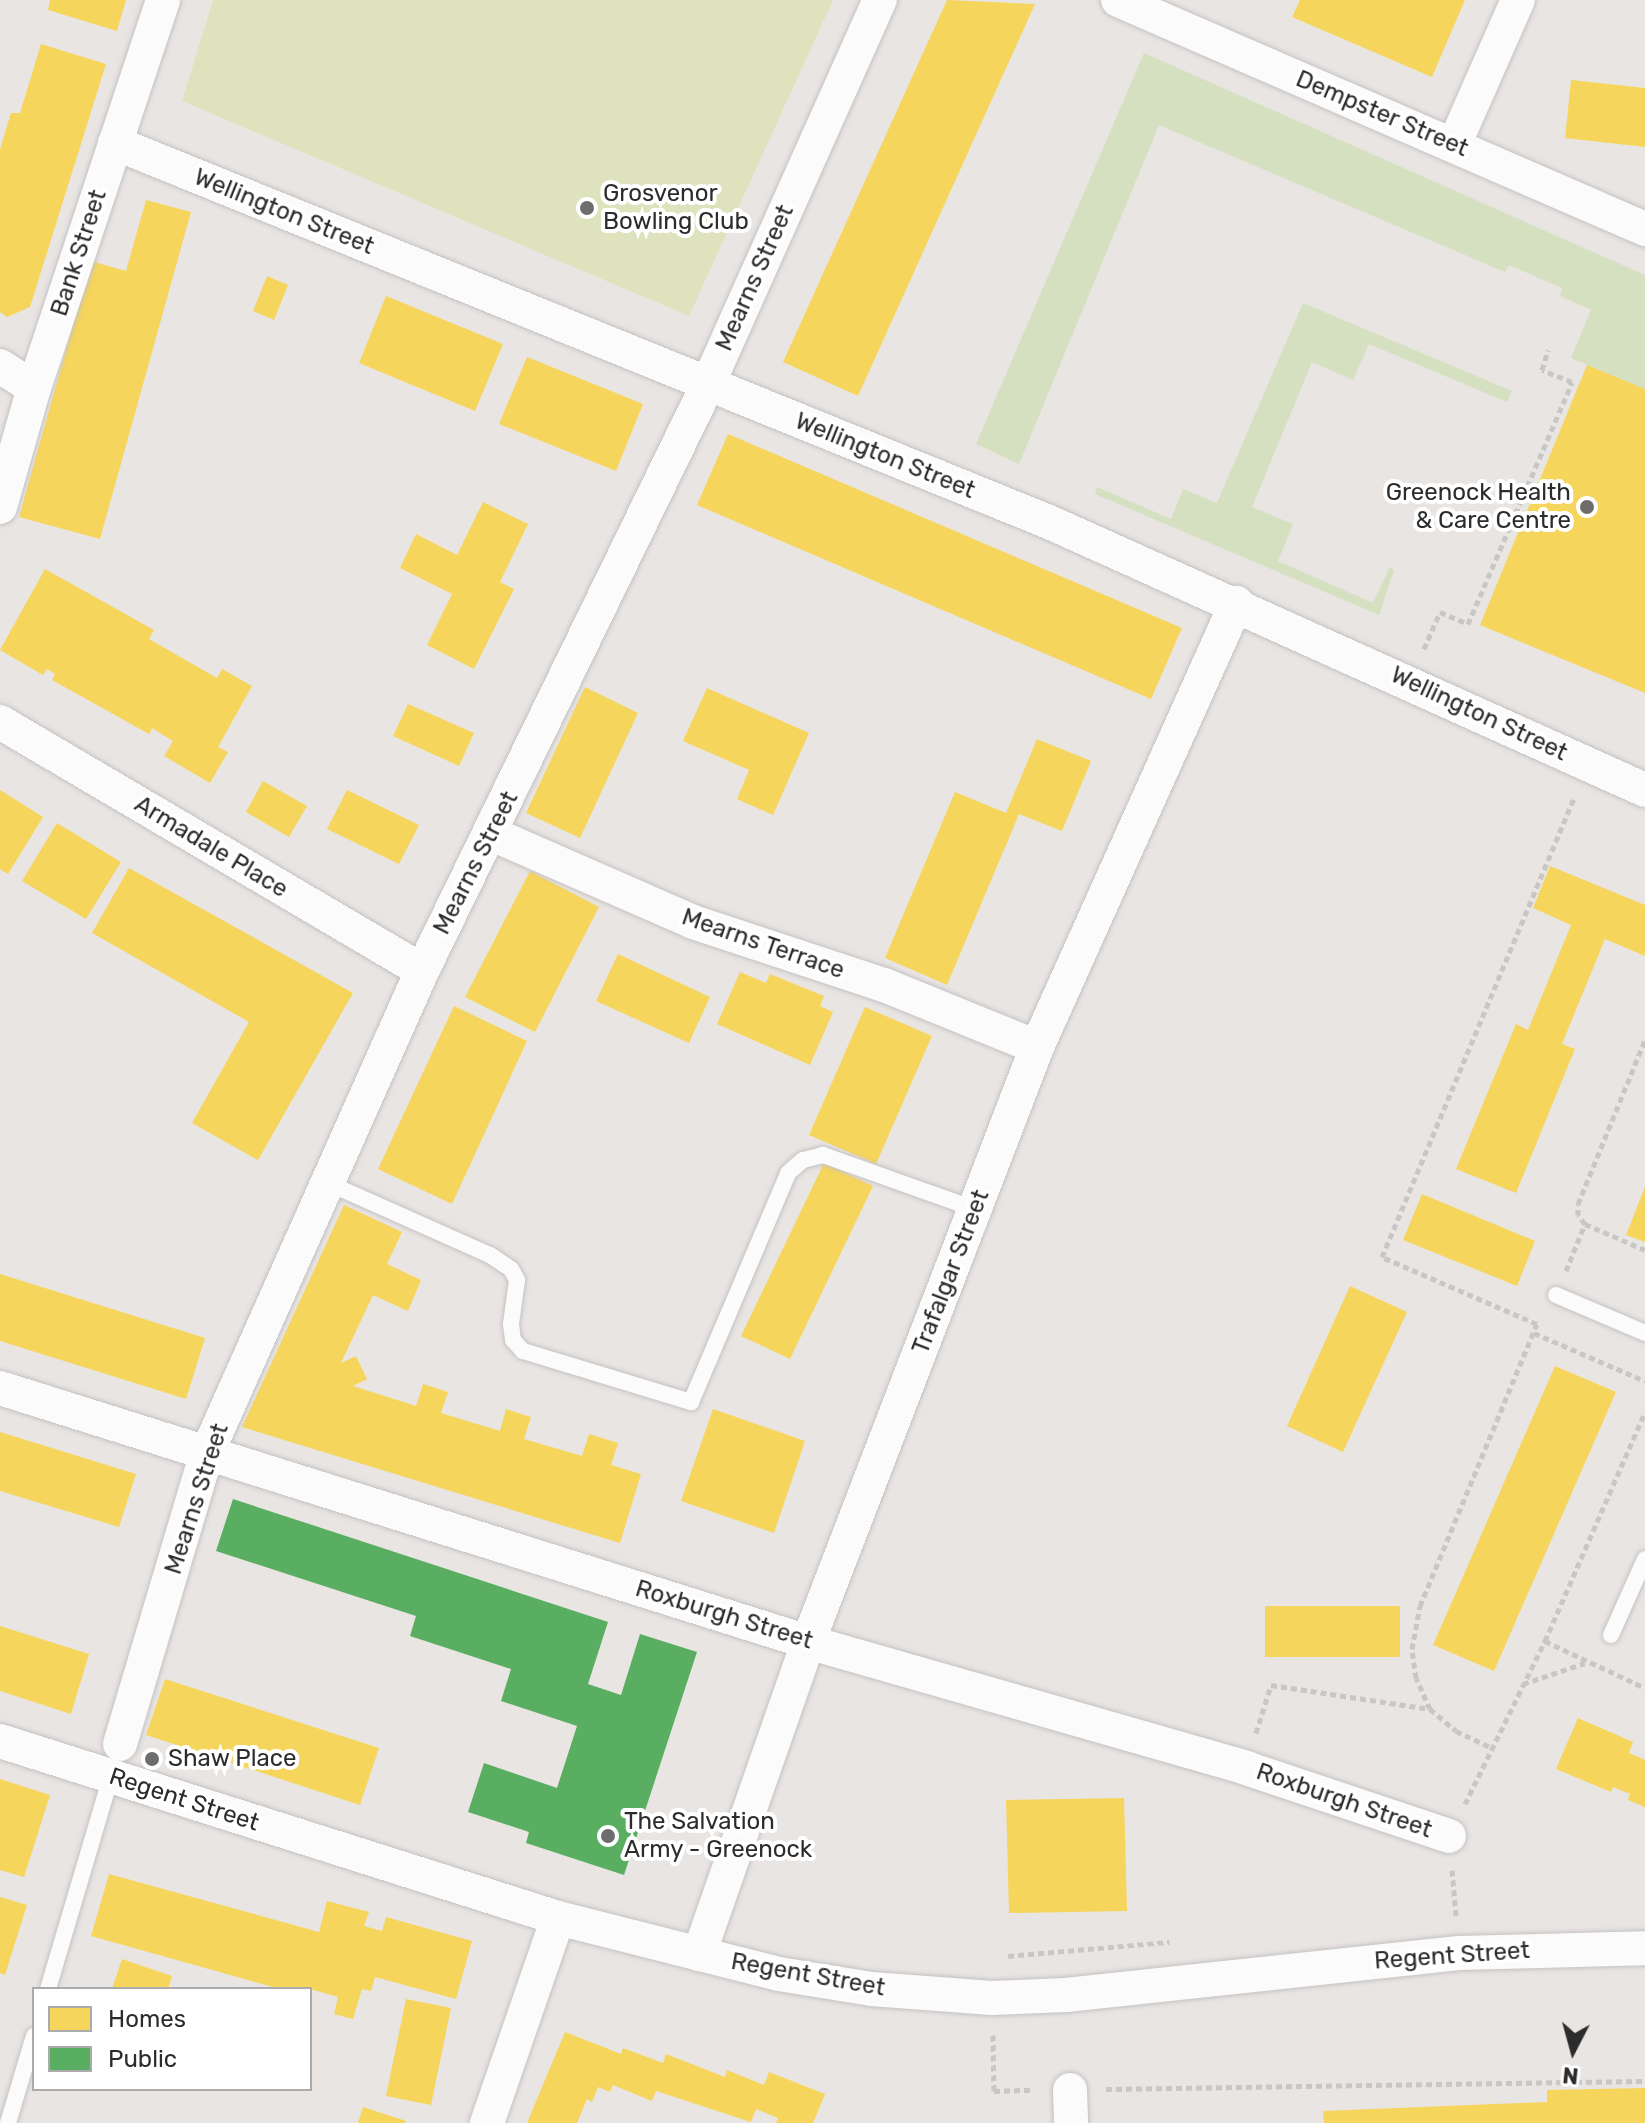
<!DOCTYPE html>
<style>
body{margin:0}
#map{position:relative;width:1645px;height:2123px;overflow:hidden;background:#e9e5e3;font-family:Rubik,sans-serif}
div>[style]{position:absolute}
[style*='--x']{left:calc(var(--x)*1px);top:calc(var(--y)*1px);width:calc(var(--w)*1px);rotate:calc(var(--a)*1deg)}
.green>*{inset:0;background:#d4e0bf}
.pitch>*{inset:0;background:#dee3be}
.homes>*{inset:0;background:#f6d55c}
.public>*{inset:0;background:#5aae61}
.path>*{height:5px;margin-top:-2.5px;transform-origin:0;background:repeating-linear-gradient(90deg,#c7c7c6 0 6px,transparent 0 10px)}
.roads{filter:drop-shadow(0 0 2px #c4c2c3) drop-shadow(0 0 2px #c4c2c3)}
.lane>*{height:16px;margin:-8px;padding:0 8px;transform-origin:8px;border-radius:8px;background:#fcfbfb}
.street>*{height:34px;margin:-17px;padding:0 17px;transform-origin:17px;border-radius:17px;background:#fcfbfb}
.dots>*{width:22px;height:22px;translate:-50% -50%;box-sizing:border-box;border:4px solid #fff;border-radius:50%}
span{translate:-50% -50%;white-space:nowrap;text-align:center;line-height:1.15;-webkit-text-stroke:8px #fff;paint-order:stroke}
.street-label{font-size:24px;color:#2c2c2c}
.poi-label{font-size:24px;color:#2c2c2c}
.left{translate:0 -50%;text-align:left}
.right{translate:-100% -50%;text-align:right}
.legend{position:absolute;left:32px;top:1987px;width:280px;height:104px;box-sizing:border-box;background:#fff;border:2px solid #ababab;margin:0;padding:10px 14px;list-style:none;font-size:24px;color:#2c2c2c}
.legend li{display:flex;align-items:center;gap:16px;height:40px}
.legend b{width:40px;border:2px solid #ababab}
.north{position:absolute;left:1533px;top:2011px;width:80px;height:80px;-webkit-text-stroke:6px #fff;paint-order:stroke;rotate:186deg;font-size:22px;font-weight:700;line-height:32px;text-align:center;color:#2c2c2c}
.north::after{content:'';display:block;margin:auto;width:28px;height:36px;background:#2c2c2c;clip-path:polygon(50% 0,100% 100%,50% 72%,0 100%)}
</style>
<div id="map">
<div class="green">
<i style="clip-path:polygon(1144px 53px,1645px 275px,1645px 389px,1571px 358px,1591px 310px,1560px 296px,1562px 288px,1509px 265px,1505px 272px,1159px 125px,1019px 464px,976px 444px)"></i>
<i style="clip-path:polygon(1303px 303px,1512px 391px,1507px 402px,1369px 344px,1353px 380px,1312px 362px,1252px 507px,1293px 524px,1278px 561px,1373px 603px,1390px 567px,1394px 570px,1379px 615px,1095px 494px,1097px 487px,1171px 519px,1183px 489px,1217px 503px)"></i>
</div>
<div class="pitch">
<i style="clip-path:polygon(213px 0,833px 0,689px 316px,182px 101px)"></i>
</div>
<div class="homes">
<i style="clip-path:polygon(50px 0,126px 0,117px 31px,48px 10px)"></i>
<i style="clip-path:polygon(947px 0,1035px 4px,858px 396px,783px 362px)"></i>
<i style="clip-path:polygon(1300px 0,1465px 0,1432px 77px,1292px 17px)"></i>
<i style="clip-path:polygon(41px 44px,106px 64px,30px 307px,7px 317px,0 312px,0 149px,11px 113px,20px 113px)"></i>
<i style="clip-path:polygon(1571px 80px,1645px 88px,1645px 147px,1565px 138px)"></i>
<i style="clip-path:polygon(146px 200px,191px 212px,100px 539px,19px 517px,91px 261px,126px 271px)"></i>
<i style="clip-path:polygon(267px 276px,288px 285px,274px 320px,253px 311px)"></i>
<i style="clip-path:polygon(386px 296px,503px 344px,475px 411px,359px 363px)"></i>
<i style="clip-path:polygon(527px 357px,643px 404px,616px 471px,499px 424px)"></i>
<i style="clip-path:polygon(1587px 365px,1645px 389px,1645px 693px,1480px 625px)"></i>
<i style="clip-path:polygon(728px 434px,1182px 628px,1151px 699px,697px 505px)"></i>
<i style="clip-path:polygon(483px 502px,528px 524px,500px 582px,514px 589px,474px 669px,427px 645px,452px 594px,400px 568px,416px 534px,457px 555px)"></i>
<i style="clip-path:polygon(45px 569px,154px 630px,149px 639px,217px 678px,222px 669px,252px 686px,218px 747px,228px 752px,210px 783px,164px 756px,173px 741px,152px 728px,149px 734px,52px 680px,55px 674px,47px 669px,43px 675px,0 650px)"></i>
<i style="clip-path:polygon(585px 687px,638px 713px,580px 838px,526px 813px)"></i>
<i style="clip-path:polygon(707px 688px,809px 733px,773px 815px,737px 799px,749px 770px,683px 741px)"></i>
<i style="clip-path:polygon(408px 704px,474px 733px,459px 766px,393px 736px)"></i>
<i style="clip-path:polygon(1037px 739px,1091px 761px,1062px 831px,1019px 814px,947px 985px,885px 958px,955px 792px,1006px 813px)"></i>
<i style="clip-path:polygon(263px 781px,307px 806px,289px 837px,246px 812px)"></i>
<i style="clip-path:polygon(0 790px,43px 817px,8px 874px,0 869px)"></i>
<i style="clip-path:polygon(347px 790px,419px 825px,399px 864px,327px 829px)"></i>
<i style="clip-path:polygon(57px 823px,121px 862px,86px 919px,22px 881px)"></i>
<i style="clip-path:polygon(1550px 866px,1645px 905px,1645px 956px,1605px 939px,1562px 1044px,1575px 1049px,1516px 1193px,1456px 1169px,1516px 1024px,1528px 1030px,1571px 925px,1533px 908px)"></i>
<i style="clip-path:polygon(129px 868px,353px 993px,258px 1160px,192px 1123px,249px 1022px,92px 933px)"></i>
<i style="clip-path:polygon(530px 871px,599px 907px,535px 1032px,465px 997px)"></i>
<i style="clip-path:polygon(618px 954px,710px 997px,689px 1043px,596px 1001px)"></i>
<i style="clip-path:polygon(740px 972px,766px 983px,770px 974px,824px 996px,820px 1006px,833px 1012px,810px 1065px,717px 1024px)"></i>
<i style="clip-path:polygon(454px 1006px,527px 1041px,452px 1204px,378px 1169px)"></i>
<i style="clip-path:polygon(865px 1007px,932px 1036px,876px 1164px,809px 1135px)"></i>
<i style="clip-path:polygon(824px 1163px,873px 1186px,790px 1359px,741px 1336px)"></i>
<i style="clip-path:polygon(1645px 1187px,1645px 1242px,1626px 1235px)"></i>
<i style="clip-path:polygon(1422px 1194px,1535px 1241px,1517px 1286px,1403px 1240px)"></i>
<i style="clip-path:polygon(344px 1205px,402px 1232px,387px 1264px,421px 1280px,408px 1311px,373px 1295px,341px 1363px,356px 1356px,367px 1379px,353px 1386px,416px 1406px,423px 1384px,448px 1392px,441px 1413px,500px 1431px,506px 1409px,531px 1417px,524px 1439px,582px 1456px,589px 1434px,618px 1443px,611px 1465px,641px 1474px,620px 1543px,242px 1427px)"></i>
<i style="clip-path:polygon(0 1274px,205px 1338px,186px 1399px,0 1341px)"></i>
<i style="clip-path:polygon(1350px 1286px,1407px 1312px,1343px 1452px,1287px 1426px)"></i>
<i style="clip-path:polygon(1555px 1366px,1616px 1392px,1494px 1671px,1433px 1645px)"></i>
<i style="clip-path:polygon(713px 1409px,805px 1441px,774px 1533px,681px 1501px)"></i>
<i style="clip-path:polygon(0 1432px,136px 1474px,119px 1527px,0 1491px)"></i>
<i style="clip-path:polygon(1265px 1606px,1400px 1606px,1400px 1657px,1265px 1657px)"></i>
<i style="clip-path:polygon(0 1626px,89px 1654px,71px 1714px,0 1691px)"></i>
<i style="clip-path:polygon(165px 1679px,379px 1748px,360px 1805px,146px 1735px)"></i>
<i style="clip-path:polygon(1578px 1718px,1633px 1742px,1629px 1753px,1645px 1760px,1645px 1807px,1628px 1800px,1630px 1794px,1613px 1787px,1611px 1792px,1556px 1769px)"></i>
<i style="clip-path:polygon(0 1779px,50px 1795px,24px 1877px,0 1870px)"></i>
<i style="clip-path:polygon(1124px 1798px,1127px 1911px,1009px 1913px,1006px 1800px)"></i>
<i style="clip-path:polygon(109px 1874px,319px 1932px,327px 1901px,369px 1912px,364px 1926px,382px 1931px,386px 1917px,472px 1941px,456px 1999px,375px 1977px,371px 1991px,362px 1989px,353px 2019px,334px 2014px,338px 1997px,310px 1989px,280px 1989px,91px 1936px)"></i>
<i style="clip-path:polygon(0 1897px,27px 1905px,5px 1975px,0 1973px)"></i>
<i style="clip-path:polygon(122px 1959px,172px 1976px,168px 1989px,112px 1989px)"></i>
<i style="clip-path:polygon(406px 1999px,451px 2008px,431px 2105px,386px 2096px)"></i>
<i style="clip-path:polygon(565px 2032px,621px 2054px,623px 2048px,663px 2063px,666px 2054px,725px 2077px,727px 2070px,764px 2085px,769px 2072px,825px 2094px,813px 2123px,776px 2123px,778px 2118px,756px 2109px,751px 2122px,656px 2091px,652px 2101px,613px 2085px,610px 2092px,598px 2087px,592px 2102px,587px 2099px,577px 2123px,527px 2123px)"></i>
<i style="clip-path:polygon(1645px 2088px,1645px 2123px,1324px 2123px,1323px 2111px,1547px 2102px,1547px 2090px)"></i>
<i style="clip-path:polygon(363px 2107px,406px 2121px,405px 2123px,358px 2123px)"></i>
</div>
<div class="public">
<i style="clip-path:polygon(233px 1499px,608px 1622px,588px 1684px,621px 1695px,640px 1634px,697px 1652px,624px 1875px,526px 1843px,529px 1832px,468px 1812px,484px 1763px,557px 1788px,577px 1726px,501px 1701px,511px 1669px,410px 1636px,416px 1616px,216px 1551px)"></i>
</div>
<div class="path">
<i style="--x:1424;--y:649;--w:40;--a:-66.6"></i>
<i style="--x:1440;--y:612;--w:30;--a:23"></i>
<i style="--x:1468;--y:624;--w:263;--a:-66.7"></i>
<i style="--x:1572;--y:382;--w:32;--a:-158"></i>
<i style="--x:1542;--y:370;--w:21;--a:-73"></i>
<i style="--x:1585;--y:1224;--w:65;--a:23.4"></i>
<i style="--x:1566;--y:1271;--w:51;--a:-68"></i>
<i style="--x:1585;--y:1224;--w:11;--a:-128"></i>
<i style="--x:1578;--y:1215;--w:11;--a:-90"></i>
<i style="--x:1578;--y:1204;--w:177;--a:-67.8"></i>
<i style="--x:1534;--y:1333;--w:121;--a:23.4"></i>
<i style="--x:1545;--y:1641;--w:110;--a:25.2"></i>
<i style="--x:1523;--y:1684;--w:65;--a:-18.7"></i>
<i style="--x:1430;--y:1709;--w:34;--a:40"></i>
<i style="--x:1456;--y:1731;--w:40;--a:25"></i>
<i style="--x:1256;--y:1733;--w:50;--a:-72.6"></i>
<i style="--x:1271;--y:1685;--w:161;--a:8.6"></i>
<i style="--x:1430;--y:1709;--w:34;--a:-114"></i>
<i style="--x:1416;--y:1678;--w:29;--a:-98"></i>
<i style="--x:1412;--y:1649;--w:44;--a:-79.5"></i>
<i style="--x:1420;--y:1606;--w:305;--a:-67.5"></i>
<i style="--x:1537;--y:1324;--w:169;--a:-156.6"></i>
<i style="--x:1382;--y:1257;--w:497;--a:-67.3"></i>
<i style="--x:1465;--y:1804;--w:182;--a:-63.9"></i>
<i style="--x:1545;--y:1641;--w:250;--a:-66.4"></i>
<i style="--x:1452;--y:1870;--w:46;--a:85"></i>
<i style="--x:1008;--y:1956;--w:162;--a:-5"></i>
<i style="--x:993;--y:2035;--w:56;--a:89"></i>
<i style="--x:994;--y:2091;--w:38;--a:-2"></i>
<i style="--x:1106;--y:2089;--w:539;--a:-0.85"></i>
</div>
<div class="roads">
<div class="lane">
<i style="--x:328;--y:1183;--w:177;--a:24"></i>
<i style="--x:490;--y:1255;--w:25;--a:34"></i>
<i style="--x:511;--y:1269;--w:13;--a:61"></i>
<i style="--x:517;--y:1280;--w:44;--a:97.8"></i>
<i style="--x:511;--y:1324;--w:16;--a:83"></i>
<i style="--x:513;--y:1340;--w:15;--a:48"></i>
<i style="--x:523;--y:1351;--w:176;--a:16.9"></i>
<i style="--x:691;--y:1402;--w:249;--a:-67"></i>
<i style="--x:788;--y:1173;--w:20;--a:-41"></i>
<i style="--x:803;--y:1160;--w:21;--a:-14"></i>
<i style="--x:823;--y:1155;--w:161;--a:19.6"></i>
<i style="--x:1556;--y:1295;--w:97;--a:23.1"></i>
<i style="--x:1611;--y:1635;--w:83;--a:-65.9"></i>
<i style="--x:48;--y:1989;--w:222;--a:-73.5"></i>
<i style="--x:8;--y:2123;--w:91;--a:-73.4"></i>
</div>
<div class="street">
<i style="--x:1118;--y:0;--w:575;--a:23.49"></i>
<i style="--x:115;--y:143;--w:1008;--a:22.09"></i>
<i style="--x:1049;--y:522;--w:653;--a:24.21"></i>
<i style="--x:1454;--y:145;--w:158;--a:-66.2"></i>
<i style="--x:0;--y:366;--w:40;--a:32.9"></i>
<i style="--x:0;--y:507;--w:124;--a:-74.1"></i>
<i style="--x:34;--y:388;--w:409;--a:-71.6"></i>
<i style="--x:0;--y:722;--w:490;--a:30.5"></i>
<i style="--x:492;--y:834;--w:219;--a:23.6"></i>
<i style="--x:693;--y:922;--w:201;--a:18.3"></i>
<i style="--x:884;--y:985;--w:165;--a:22.1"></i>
<i style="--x:0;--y:1388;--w:847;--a:17.45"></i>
<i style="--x:808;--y:1642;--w:456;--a:16"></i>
<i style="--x:1246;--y:1768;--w:214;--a:18.5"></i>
<i style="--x:0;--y:1741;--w:585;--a:17.6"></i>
<i style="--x:558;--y:1918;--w:228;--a:14.2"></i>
<i style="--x:779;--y:1974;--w:94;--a:9.2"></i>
<i style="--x:872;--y:1989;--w:120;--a:4.3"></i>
<i style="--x:992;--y:1998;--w:74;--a:-2.3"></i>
<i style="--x:1066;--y:1995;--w:395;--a:-6.1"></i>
<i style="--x:1459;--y:1953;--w:186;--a:-1.5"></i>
<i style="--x:120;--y:1744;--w:304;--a:-73.4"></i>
<i style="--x:207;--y:1453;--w:528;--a:-65.96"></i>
<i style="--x:422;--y:971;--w:653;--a:-64.02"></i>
<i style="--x:708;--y:384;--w:421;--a:-65.9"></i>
<i style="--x:699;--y:1954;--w:330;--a:-70.7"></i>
<i style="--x:808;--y:1642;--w:638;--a:-68.95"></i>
<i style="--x:1037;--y:1047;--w:487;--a:-65.8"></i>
<i style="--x:1070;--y:2090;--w:33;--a:88"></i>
<i style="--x:487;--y:2123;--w:217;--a:-70.9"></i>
</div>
</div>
<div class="dots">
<i style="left:587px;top:208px;background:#6e6d6c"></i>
<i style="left:1587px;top:507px;background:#6e6d6c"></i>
<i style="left:152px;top:1759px;background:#6e6d6c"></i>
<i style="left:608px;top:1836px;background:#6e6d6c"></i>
</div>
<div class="street-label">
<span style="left:1382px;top:114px;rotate:23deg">Dempster Street</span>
<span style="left:284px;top:212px;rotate:22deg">Wellington Street</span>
<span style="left:79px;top:253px;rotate:-72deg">Bank Street</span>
<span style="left:755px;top:278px;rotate:-66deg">Mearns Street</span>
<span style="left:885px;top:456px;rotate:22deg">Wellington Street</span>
<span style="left:1479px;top:714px;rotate:25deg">Wellington Street</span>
<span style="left:211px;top:847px;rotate:31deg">Armadale Place</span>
<span style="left:476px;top:863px;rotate:-63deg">Mearns Street</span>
<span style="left:763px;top:944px;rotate:19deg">Mearns Terrace</span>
<span style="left:951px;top:1272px;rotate:-69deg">Trafalgar Street</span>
<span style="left:197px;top:1499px;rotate:-72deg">Mearns Street</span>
<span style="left:724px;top:1615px;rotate:17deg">Roxburgh Street</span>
<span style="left:184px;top:1800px;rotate:18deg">Regent Street</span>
<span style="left:1344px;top:1801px;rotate:19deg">Roxburgh Street</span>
<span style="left:1452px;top:1956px;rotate:-4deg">Regent Street</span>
<span style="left:808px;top:1975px;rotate:10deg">Regent Street</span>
</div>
<div class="poi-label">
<span class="left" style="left:603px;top:208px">Grosvenor<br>Bowling Club</span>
<span class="right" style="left:1571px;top:507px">Greenock Health<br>&amp; Care Centre</span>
<span class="left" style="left:168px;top:1759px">Shaw Place</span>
<span class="left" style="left:624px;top:1836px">The Salvation<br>Army - Greenock</span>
</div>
<ul class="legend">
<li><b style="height:22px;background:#f6d55c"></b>Homes</li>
<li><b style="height:22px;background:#5aae61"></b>Public</li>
</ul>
<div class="north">N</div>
</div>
